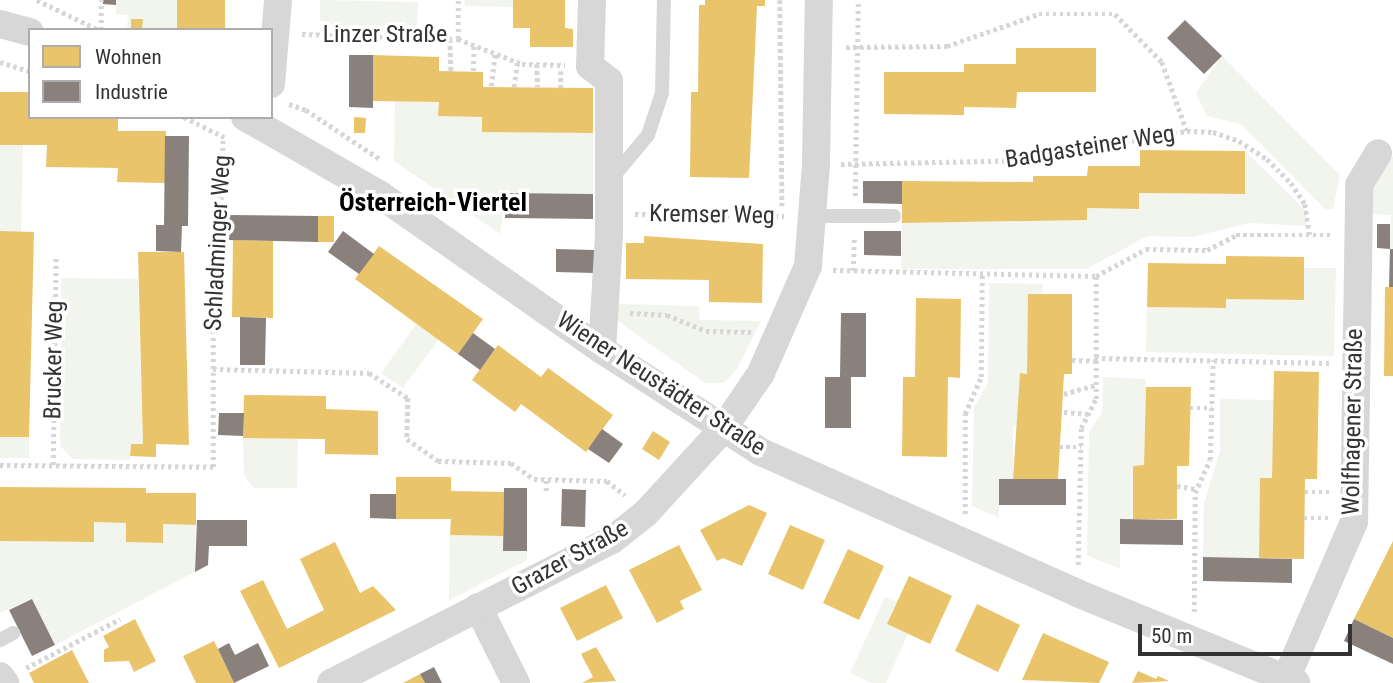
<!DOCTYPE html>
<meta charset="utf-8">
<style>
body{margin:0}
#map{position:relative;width:1393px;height:683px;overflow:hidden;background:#fff;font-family:"Roboto Condensed",sans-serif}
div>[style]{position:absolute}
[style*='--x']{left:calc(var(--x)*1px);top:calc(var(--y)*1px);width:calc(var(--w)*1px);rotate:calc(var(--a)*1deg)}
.green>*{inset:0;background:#f1f5ed}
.homes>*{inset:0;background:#e9c46a}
.industry>*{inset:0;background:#8a817c}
.path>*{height:4.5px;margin-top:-2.25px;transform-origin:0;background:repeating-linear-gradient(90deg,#d6d6d6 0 3.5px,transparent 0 7px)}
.service>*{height:14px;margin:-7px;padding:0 7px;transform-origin:7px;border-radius:7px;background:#d7d7d7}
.minor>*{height:28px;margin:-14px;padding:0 14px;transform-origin:14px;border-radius:14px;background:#d7d7d7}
span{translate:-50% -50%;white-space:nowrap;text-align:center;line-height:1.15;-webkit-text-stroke:7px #fff;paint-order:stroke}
.street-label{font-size:24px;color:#333}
.neighbourhood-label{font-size:26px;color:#000;font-weight:700}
.legend{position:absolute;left:28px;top:28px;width:245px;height:91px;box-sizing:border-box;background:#fff;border:2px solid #adadad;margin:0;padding:9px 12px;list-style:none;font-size:21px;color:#333}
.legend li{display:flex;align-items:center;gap:14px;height:35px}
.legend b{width:35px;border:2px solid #adadad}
.scale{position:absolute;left:1138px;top:624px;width:214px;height:32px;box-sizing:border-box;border:4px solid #333;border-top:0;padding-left:9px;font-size:21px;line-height:24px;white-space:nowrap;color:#333;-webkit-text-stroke:5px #fff;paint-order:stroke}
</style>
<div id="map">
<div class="green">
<i style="clip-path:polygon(116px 0,177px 0,177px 30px,127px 30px,128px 15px,116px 14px)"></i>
<i style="clip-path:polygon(320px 0,418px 2px,417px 32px,343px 29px,320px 20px)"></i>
<i style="clip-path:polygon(465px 0,513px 0,513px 7px,465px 6px)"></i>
<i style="clip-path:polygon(1222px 56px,1340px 175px,1333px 209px,1325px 209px,1241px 124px,1207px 116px,1196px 93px)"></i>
<i style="clip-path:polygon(395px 101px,439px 102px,439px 116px,482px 117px,483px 132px,593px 133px,593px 194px,506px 193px,500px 234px,394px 161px)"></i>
<i style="clip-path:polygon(0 145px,23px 145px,21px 232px,0 231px)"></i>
<i style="clip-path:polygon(1245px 151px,1306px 211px,1306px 226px,1249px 223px,1193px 237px,1148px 236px,1086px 269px,901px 269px,902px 223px,1086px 220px,1087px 208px,1139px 209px,1139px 193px,1244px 194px)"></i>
<i style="clip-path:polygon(1393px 156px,1393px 249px,1390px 249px,1391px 215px,1369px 214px,1370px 187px)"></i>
<i style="clip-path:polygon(1304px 268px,1336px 268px,1334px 356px,1146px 352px,1147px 307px,1225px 308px,1226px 299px,1304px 299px)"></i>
<i style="clip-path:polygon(61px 278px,138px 279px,143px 444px,131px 444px,130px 460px,73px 459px,60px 446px)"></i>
<i style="clip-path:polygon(989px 283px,1043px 284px,1042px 294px,1028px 294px,1027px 374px,1020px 373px,1020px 425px,1013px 426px,1013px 479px,999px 479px,999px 518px,972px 506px,974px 407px,988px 382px)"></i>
<i style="clip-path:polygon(617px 304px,699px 306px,700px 320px,761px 321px,737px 369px,724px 383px,705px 383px,618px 321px)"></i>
<i style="clip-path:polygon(417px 323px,439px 339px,403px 388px,381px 373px)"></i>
<i style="clip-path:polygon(1103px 377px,1146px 379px,1144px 465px,1133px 466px,1133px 519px,1120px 520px,1120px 569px,1087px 555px,1089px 432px,1102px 413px)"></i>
<i style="clip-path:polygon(1220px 399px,1274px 400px,1272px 478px,1260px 478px,1259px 558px,1203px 557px,1204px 503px,1220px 451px)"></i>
<i style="clip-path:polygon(0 437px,29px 437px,29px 458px,0 458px)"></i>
<i style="clip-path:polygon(243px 438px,298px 439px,297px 488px,254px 488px,244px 475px)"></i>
<i style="clip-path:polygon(94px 522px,126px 523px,126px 542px,163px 543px,163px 524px,196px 525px,195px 572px,55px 645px,32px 599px,0 613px,0 541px,93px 542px)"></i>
<i style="clip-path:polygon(450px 535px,503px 536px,504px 551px,527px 551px,527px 560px,449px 600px)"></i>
<i style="clip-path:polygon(885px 597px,897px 602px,887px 624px,908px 634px,886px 683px,872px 683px,850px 673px)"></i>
</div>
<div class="homes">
<i style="clip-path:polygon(177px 0,225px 0,225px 30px,177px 30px)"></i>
<i style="clip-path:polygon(513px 0,565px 0,565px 28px,573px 29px,573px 47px,530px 47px,530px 28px,513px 28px)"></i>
<i style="clip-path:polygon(705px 0,765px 0,765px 6px,757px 6px,749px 178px,690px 177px,691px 92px,698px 92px,699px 5px,705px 5px)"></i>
<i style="clip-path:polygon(131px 19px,143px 19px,142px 29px,131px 28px)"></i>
<i style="clip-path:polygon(1016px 48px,1096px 48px,1096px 92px,1017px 92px,1016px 108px,964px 107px,964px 115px,884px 114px,884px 72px,964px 72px,964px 64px,1016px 64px)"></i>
<i style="clip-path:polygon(373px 55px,439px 57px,439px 71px,483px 72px,483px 87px,593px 88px,593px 133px,482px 132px,482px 117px,438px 116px,439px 102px,373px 101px)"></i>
<i style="clip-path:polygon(0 92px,30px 92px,30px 117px,118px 117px,118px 131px,166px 131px,165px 183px,117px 182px,118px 168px,46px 167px,47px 145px,0 145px)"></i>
<i style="clip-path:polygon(354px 117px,366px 118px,365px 133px,354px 133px)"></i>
<i style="clip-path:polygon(1140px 150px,1245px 151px,1245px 194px,1139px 193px,1139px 209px,1087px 208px,1087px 220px,902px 223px,902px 181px,1033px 182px,1033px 176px,1087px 176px,1088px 166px,1140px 166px)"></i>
<i style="clip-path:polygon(318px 216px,334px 216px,334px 242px,318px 242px)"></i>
<i style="clip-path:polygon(0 231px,34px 232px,29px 437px,0 437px)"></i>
<i style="clip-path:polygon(644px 236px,763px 244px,762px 303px,709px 302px,709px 280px,626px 279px,626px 243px,644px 243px)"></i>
<i style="clip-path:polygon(233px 240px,273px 241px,273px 318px,232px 317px)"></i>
<i style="clip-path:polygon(379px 246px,483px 319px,458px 354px,355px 279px)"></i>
<i style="clip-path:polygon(138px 252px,184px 252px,189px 445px,156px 444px,156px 457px,130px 456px,131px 444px,143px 444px)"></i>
<i style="clip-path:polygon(1226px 256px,1304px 257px,1304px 300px,1226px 299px,1226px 308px,1147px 307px,1148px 263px,1226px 264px)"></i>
<i style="clip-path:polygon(1385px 287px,1393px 287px,1393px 376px,1384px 376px)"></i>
<i style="clip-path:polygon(1028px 294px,1072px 294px,1072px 374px,1064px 374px,1058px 479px,1013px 479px,1020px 373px,1027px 374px)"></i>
<i style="clip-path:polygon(916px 298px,961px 299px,960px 378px,948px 377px,947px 457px,902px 456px,903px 377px,915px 377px)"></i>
<i style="clip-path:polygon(498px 345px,541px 377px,548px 368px,613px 415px,586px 452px,521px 404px,515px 412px,472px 380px)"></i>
<i style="clip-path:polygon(1274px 371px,1319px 372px,1317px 479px,1305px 479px,1304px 559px,1259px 558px,1260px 478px,1272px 478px)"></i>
<i style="clip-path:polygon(1146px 387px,1191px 387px,1189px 466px,1177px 466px,1177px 519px,1133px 519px,1133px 466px,1144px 465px)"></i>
<i style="clip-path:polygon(244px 395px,326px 396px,326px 409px,378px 411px,378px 455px,325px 454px,325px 439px,243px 438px)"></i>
<i style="clip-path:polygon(653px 431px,670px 442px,659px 460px,642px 449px)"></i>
<i style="clip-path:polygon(396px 477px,451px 477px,451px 491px,504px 492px,503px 536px,450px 535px,451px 519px,396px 519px)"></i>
<i style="clip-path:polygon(0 487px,146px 488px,146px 493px,196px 493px,196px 525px,163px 524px,163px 543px,126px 542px,126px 523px,94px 522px,94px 542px,0 541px)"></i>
<i style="clip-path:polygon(749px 505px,767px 513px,742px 566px,723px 558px,717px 561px,700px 530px)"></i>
<i style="clip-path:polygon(790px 525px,825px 540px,803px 590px,768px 574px)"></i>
<i style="clip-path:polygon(1393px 541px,1393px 638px,1354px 619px)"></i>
<i style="clip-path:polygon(335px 542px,360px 593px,373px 586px,396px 610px,279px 668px,240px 591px,263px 580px,287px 629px,324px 610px,300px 559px)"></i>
<i style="clip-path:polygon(679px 545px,702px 590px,680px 601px,684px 609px,657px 623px,629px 570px)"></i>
<i style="clip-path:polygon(848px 549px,884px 566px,859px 620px,823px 603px)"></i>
<i style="clip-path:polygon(909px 576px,952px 596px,930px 644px,887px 624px)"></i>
<i style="clip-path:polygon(606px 585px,623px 618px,577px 641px,560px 608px)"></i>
<i style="clip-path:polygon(977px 604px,1020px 625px,998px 672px,955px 651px)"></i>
<i style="clip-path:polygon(135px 619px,156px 661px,134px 672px,129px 661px,104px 662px,104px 650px,109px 647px,103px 636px)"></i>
<i style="clip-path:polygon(1043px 633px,1109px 662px,1099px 683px,1022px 680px)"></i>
<i style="clip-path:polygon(214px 641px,218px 649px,234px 683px,196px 683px,183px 656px)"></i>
<i style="clip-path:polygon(596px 647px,616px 681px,582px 683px,593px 677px,581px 654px)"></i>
<i style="clip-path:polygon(72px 650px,89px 683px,34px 683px,29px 673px)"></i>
<i style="clip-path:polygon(1138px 671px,1156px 679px,1158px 676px,1169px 681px,1132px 683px)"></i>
<i style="clip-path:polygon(420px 674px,425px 683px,403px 683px)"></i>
</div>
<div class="industry">
<i style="clip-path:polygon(103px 0,116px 0,116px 5px,103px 4px)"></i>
<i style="clip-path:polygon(1185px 20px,1222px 56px,1204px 74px,1167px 38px)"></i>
<i style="clip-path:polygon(349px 55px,373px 55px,373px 108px,349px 107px)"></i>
<i style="clip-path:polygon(165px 136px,189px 136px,188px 226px,182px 226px,181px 252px,156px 251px,156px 225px,164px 225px)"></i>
<i style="clip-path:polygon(863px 181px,902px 181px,902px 204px,863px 203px)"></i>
<i style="clip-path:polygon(505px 193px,593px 194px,593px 219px,505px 218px)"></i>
<i style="clip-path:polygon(228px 215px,318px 216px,318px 242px,228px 240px)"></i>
<i style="clip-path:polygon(1377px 224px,1390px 224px,1390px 249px,1377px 248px)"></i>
<i style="clip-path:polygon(343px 231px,374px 254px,359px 274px,328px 252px)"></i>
<i style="clip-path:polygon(864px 231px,901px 231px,901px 256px,864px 255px)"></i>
<i style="clip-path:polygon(556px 249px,594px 250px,594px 273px,556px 272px)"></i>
<i style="clip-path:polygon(1390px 249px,1393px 249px,1393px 287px,1389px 287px)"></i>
<i style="clip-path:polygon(841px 313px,866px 313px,866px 377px,851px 377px,851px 428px,825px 428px,825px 377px,840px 377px)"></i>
<i style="clip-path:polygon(240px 317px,266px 318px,265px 365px,240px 365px)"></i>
<i style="clip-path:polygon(473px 333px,495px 349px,480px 370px,458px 354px)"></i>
<i style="clip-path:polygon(219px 413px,244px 413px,243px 436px,218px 435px)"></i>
<i style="clip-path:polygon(602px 429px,623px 444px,609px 463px,588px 449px)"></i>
<i style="clip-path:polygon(999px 479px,1066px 479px,1066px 505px,999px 505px)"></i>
<i style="clip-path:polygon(504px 488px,527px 488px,527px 551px,503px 551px)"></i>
<i style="clip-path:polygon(562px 489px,586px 490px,585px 527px,561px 526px)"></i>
<i style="clip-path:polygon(370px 494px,396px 494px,396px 519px,370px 518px)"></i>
<i style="clip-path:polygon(1120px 519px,1183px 520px,1183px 545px,1120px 544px)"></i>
<i style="clip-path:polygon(197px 520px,247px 520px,247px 546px,209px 546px,208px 565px,195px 572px)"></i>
<i style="clip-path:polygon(1203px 557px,1292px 559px,1292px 583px,1203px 581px)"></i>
<i style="clip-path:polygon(32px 599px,55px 645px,32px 656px,9px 610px)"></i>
<i style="clip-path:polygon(1354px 619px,1393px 638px,1393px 664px,1344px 641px)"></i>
<i style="clip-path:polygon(229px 643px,235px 655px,258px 643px,269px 666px,234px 683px,218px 649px)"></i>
<i style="clip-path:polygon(434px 667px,442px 683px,425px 683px,420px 674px)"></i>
</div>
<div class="path">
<i style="--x:37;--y:0;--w:69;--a:25.8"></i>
<i style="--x:780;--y:0;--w:206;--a:89.4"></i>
<i style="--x:101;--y:30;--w:30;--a:-90"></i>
<i style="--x:302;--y:34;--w:156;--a:1.8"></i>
<i style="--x:458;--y:39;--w:69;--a:21.3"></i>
<i style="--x:522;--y:64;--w:43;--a:1.3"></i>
<i style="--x:450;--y:39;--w:32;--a:88"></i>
<i style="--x:458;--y:39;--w:39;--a:-90"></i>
<i style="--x:846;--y:47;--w:101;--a:-0.6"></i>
<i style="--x:947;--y:46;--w:97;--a:-19.2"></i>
<i style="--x:1039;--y:14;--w:76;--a:0"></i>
<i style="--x:1115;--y:14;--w:67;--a:45.6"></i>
<i style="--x:1162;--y:62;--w:73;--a:70.1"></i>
<i style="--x:0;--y:62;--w:31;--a:17"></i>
<i style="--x:537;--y:64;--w:23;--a:88"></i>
<i style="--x:473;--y:71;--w:26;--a:-88"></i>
<i style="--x:561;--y:71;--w:17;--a:90"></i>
<i style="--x:491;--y:86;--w:33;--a:-83"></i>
<i style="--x:514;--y:87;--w:25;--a:-83"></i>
<i style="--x:289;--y:104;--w:18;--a:19"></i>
<i style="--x:306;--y:110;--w:89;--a:33.5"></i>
<i style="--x:184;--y:117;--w:45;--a:26.6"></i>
<i style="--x:841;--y:164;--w:188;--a:-1.2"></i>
<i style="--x:1029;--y:160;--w:161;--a:-10.4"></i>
<i style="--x:1187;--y:131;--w:26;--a:2"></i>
<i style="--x:1213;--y:132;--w:28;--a:19"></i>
<i style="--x:1239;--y:141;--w:33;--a:33"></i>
<i style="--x:1267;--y:159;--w:34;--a:45"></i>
<i style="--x:1291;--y:183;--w:25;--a:56"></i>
<i style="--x:1305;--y:204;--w:31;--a:81"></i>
<i style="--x:855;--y:196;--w:196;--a:-89.1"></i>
<i style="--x:635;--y:214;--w:149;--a:0.8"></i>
<i style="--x:833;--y:270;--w:263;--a:1.3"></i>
<i style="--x:1096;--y:276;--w:57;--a:-28.4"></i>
<i style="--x:1146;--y:249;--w:61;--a:0.9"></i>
<i style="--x:1207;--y:250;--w:33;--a:-27"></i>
<i style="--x:1236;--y:235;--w:96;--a:0"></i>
<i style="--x:853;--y:271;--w:34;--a:-88"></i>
<i style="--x:630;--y:313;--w:37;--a:3"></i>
<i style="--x:667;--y:315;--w:42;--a:22.3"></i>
<i style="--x:706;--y:331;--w:45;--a:1.3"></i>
<i style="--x:1095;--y:358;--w:234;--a:1.2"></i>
<i style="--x:1072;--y:360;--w:23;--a:2"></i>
<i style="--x:213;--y:369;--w:156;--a:1.5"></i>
<i style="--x:369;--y:373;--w:46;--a:32.7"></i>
<i style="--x:408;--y:398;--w:41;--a:91.4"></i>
<i style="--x:407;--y:439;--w:38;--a:35"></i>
<i style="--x:438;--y:461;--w:73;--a:1.6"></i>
<i style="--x:511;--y:463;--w:28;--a:35"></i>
<i style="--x:534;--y:479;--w:73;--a:1.6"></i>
<i style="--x:607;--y:481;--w:23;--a:38"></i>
<i style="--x:1064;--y:394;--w:33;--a:-16"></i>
<i style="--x:1190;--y:408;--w:22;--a:0"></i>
<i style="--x:1064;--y:412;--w:24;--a:5"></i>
<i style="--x:1059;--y:447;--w:22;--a:0"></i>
<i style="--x:0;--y:465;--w:213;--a:0.5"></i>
<i style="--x:213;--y:467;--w:199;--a:-90"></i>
<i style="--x:213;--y:268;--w:48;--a:-81.5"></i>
<i style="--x:220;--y:221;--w:85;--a:-88"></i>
<i style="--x:53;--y:465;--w:210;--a:-89.2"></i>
<i style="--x:1177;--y:486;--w:20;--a:9"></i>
<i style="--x:546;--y:491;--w:12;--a:-90"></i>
<i style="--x:1305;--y:492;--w:24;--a:0"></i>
<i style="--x:965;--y:514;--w:100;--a:-90"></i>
<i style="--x:965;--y:414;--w:40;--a:-66.6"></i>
<i style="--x:981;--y:377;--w:104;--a:-89.4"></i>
<i style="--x:1304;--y:518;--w:24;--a:0"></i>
<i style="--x:1078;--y:565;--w:137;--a:-88.7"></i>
<i style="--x:1081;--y:428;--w:33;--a:-63"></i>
<i style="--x:1096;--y:399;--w:123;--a:-90"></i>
<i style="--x:1194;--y:612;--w:119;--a:-89.5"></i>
<i style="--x:1195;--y:493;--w:36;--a:-66"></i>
<i style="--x:1210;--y:460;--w:100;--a:-88.3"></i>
<i style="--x:26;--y:668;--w:106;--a:-27.5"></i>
</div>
<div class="service">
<i style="--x:613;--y:177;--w:55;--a:-50.2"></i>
<i style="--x:648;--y:135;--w:44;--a:-71.6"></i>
<i style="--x:662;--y:93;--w:93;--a:-88.8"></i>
<i style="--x:814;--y:216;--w:80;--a:0"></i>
<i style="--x:0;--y:640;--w:15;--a:-28"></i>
</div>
<div class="minor">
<i style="--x:592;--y:0;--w:66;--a:91.7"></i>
<i style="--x:590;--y:66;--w:24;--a:38"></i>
<i style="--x:609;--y:81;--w:154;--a:90"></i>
<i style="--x:609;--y:235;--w:115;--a:93.5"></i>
<i style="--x:0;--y:24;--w:31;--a:15"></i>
<i style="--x:271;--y:84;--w:84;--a:-85.2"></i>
<i style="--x:245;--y:117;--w:155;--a:29.9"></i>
<i style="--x:379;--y:194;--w:272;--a:35"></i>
<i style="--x:602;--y:350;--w:189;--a:32.7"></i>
<i style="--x:761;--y:452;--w:346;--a:24"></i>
<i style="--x:1077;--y:593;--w:237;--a:22.3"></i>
<i style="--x:478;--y:607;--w:85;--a:63.4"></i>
<i style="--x:0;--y:676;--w:9;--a:54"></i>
<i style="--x:1286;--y:679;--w:171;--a:-66.6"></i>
<i style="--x:1354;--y:522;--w:337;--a:-89.1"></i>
<i style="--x:1359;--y:185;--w:37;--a:-59"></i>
<i style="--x:331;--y:683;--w:315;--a:-27"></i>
<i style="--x:612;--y:540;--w:43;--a:-38.5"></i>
<i style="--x:646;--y:513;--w:114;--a:-47.5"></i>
<i style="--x:723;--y:429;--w:68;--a:-55.8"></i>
<i style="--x:761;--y:373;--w:117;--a:-66.3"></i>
<i style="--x:808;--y:266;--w:102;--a:-85.5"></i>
<i style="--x:816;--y:164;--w:164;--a:-89"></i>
</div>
<div class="street-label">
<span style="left:385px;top:35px">Linzer Straße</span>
<span style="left:1090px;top:147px;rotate:-9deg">Badgasteiner Weg</span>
<span style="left:712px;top:215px;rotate:1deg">Kremser Weg</span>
<span style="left:218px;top:243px;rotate:-87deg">Schladminger Weg</span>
<span style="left:54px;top:360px;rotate:-89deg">Brucker Weg</span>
<span style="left:661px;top:384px;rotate:33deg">Wiener Neustädter Straße</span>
<span style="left:1353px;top:422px;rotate:-89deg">Wolfhagener Straße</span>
<span style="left:570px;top:558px;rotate:-29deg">Grazer Straße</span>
</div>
<div class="neighbourhood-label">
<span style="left:433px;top:203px">Österreich-Viertel</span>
</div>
<ul class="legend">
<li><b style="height:19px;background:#e9c46a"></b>Wohnen</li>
<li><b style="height:19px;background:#8a817c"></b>Industrie</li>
</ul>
<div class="scale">50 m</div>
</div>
